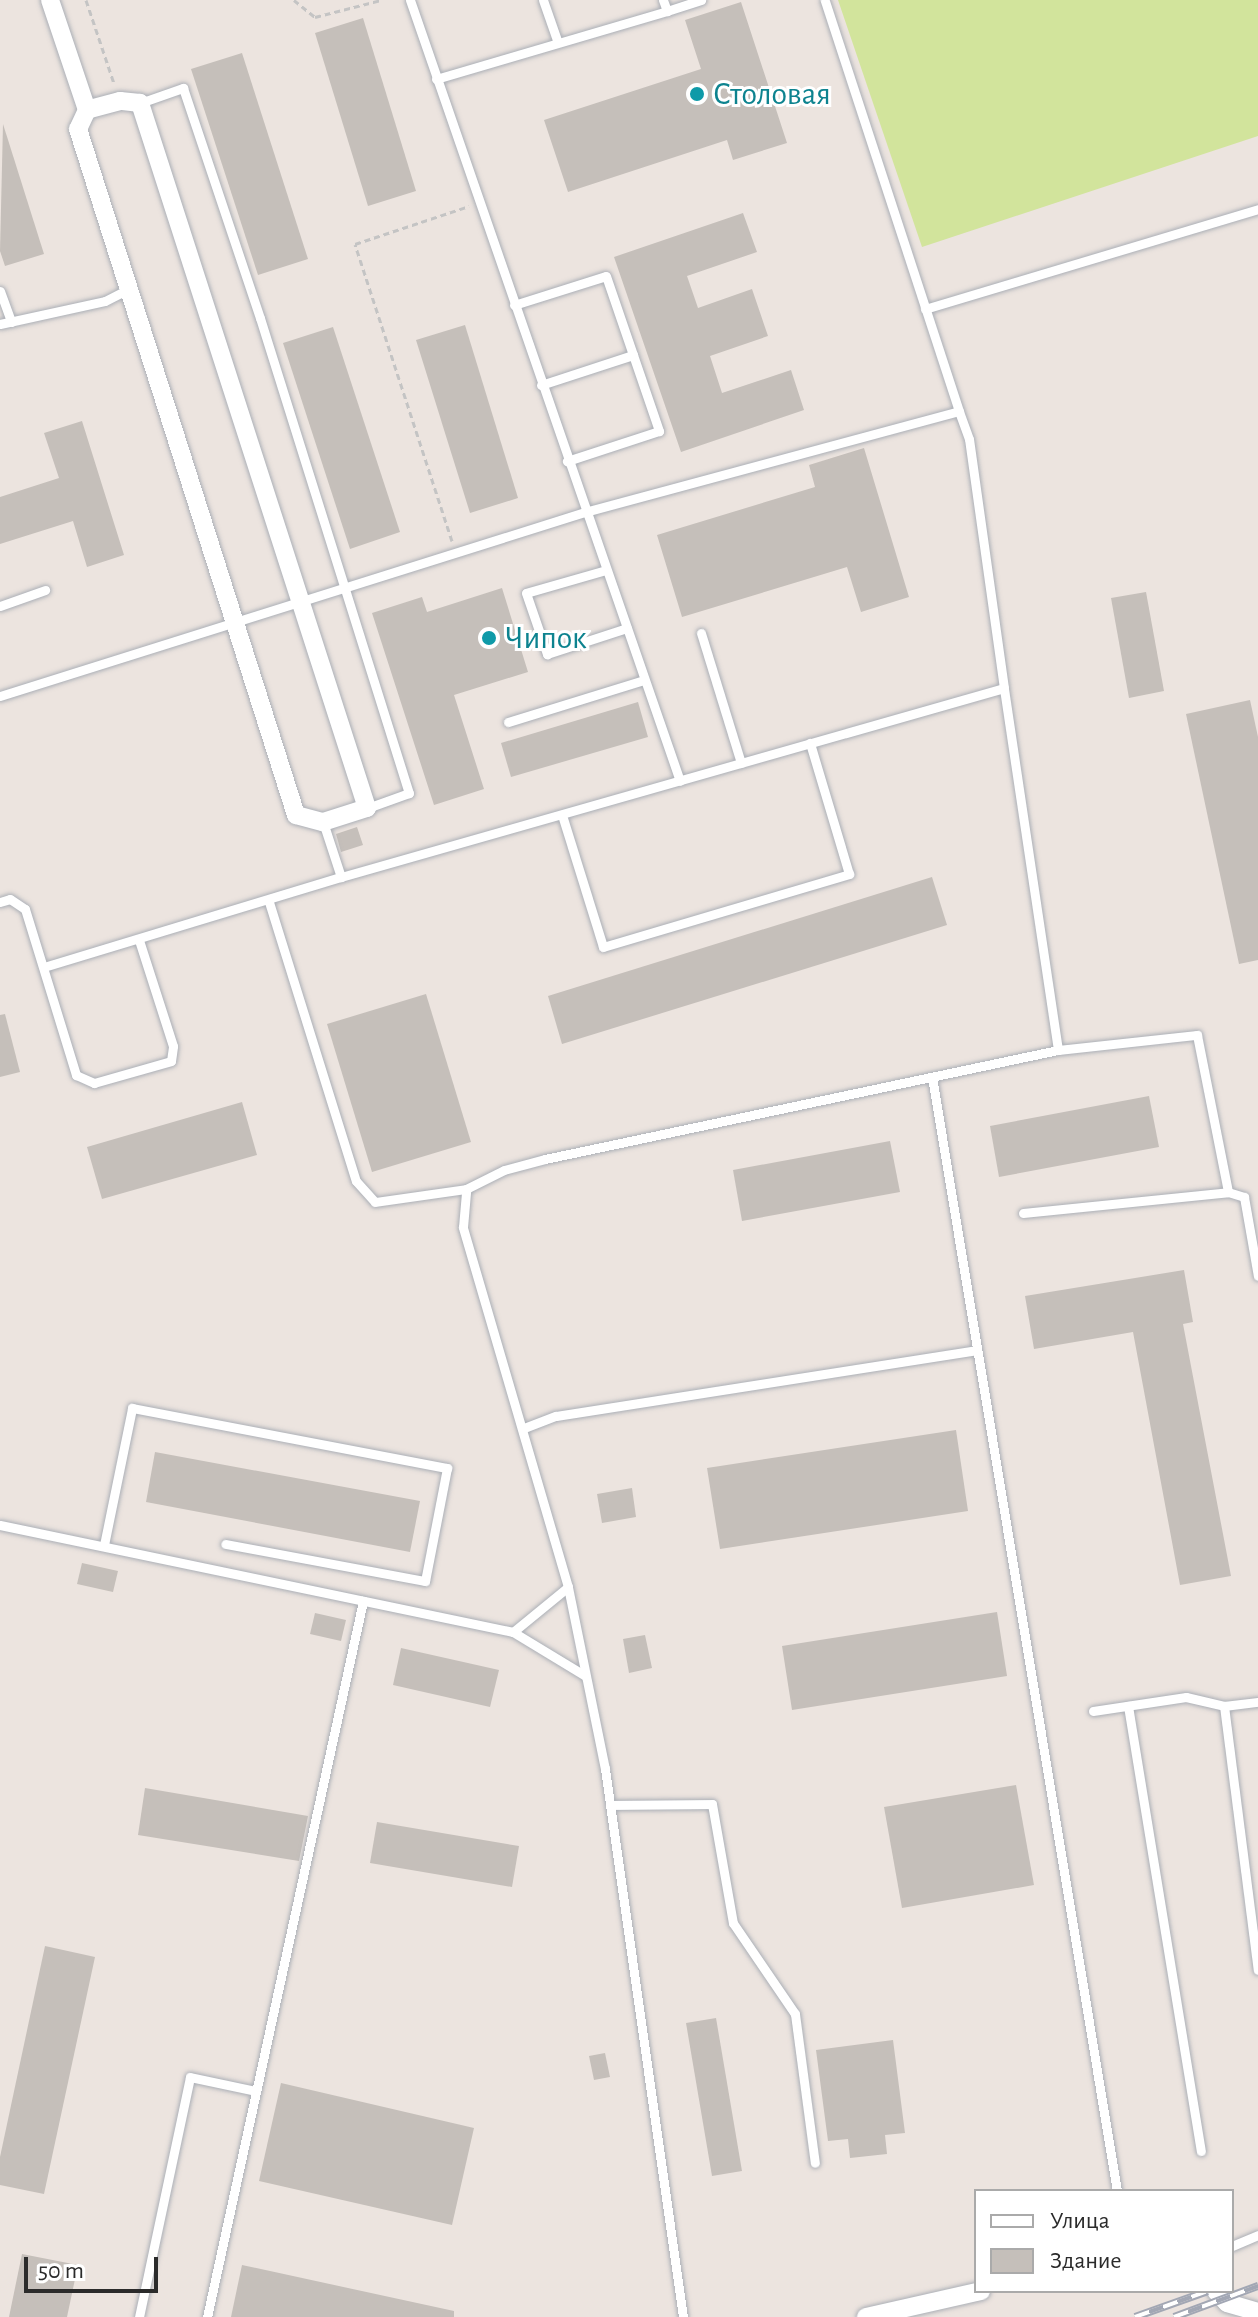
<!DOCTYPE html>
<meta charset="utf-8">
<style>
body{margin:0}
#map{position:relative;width:1258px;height:2317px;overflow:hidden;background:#ece4df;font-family:"Alegreya Sans",sans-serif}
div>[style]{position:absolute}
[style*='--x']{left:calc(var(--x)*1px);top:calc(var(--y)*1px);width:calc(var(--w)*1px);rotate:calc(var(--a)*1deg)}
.pitch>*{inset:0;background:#d2e49c}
.building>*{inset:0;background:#c5bfba}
.path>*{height:3px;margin-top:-1.5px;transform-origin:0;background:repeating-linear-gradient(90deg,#c4c4c4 0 6px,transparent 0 10px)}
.roads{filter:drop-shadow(0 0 2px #abafb6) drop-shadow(0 0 2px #abafb6)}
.lane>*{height:9px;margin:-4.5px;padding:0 4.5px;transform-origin:4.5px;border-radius:4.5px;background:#fff}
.street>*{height:18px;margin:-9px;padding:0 9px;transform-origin:9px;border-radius:9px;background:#fff}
.rail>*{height:8px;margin-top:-4px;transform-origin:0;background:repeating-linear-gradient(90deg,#fff 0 15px,#a2a7b4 0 30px);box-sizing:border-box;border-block:2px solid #a2a7b4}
.dots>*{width:22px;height:22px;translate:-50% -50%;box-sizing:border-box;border:4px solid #fff;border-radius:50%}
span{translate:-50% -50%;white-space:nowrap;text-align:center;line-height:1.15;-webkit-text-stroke:6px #fff;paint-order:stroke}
.culture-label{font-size:32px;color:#0d838f}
.left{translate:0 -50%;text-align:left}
.legend{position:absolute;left:974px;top:2189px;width:260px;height:104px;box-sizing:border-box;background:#fff;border:2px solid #aaa;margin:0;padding:10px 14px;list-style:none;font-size:24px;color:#2b2b2b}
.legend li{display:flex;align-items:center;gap:16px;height:40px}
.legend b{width:40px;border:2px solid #aaa}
.scale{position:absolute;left:24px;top:2257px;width:134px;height:36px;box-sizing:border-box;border:4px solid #2b2b2b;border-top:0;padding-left:10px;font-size:24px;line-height:28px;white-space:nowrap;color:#2b2b2b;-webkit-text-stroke:6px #fff;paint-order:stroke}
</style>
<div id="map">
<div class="pitch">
<i style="clip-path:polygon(838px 0,1258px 0,1258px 136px,922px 247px)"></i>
</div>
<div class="building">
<i style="clip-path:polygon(741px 2px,787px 143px,733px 160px,727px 140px,568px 192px,544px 120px,701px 69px,685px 20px)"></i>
<i style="clip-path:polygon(363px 18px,416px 191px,368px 206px,315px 33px)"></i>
<i style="clip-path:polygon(242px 53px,308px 259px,258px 275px,191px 69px)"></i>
<i style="clip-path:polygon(3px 124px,44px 254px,5px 266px,0 251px)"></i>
<i style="clip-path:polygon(743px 213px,757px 252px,687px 276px,698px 308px,752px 289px,768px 336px,710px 356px,722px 393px,791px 370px,804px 410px,681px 452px,614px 257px)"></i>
<i style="clip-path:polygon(465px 325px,518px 498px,470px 513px,416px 340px)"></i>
<i style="clip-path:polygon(333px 327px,400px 532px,350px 549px,283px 343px)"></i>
<i style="clip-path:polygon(82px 421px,124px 555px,87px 567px,73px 521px,0 544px,0 497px,59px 478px,44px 433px)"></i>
<i style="clip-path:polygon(864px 448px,909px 597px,861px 612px,847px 567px,682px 617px,657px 535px,815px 487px,809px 465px)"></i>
<i style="clip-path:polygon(502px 588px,528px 672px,454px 695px,484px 789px,434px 805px,372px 613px,422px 597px,427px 612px)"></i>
<i style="clip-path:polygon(1146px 592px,1164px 691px,1129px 698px,1111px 598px)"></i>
<i style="clip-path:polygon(1250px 700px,1258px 737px,1258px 960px,1239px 964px,1186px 714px)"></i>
<i style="clip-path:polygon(638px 702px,648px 737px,511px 777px,501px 743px)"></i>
<i style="clip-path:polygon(357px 827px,363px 845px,341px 852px,336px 834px)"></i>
<i style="clip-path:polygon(932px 877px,947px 925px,562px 1044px,548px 996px)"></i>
<i style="clip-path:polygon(426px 994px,471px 1142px,372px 1172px,327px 1024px)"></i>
<i style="clip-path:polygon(5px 1014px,20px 1072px,0 1077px,0 1015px)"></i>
<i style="clip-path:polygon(1149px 1096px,1159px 1147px,999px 1177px,990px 1126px)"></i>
<i style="clip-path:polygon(242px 1102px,257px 1155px,102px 1199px,87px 1147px)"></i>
<i style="clip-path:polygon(890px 1141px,900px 1192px,742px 1221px,733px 1170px)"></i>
<i style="clip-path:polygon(1184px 1270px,1193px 1322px,1183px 1324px,1231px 1576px,1180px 1585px,1133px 1332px,1034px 1349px,1025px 1296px)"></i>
<i style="clip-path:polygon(956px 1430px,968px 1511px,720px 1549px,707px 1468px)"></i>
<i style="clip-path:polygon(155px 1452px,420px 1501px,410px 1552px,146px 1502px)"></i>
<i style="clip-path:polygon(632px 1488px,636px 1517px,602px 1523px,597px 1494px)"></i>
<i style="clip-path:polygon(82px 1563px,118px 1571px,113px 1592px,77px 1584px)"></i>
<i style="clip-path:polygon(997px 1612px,1007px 1676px,792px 1710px,782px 1646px)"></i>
<i style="clip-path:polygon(315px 1613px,346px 1620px,341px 1641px,310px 1634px)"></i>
<i style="clip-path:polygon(645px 1635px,652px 1668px,629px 1673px,623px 1639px)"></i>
<i style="clip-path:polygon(401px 1648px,499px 1670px,490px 1707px,393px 1685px)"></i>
<i style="clip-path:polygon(1016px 1785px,1034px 1885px,902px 1908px,884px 1807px)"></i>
<i style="clip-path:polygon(145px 1788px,308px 1816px,299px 1861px,138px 1835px)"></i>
<i style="clip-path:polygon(377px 1822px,519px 1846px,512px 1887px,370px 1863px)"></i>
<i style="clip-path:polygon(45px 1946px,95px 1957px,44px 2194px,0 2185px,0 2157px)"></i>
<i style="clip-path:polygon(716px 2018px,742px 2171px,712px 2176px,686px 2023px)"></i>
<i style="clip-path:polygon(893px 2040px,905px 2133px,885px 2135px,887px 2154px,850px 2158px,848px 2139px,828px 2141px,816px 2050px)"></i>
<i style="clip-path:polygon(605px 2053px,610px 2077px,594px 2080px,589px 2056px)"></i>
<i style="clip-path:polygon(281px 2083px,474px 2128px,452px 2225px,259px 2181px)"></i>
<i style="clip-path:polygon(22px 2254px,78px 2265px,67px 2317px,9px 2317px)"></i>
<i style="clip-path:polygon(242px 2265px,454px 2311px,454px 2317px,231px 2317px)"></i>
</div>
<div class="path">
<i style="--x:86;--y:0;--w:88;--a:71.4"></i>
<i style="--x:294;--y:0;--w:27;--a:39"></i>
<i style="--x:315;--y:17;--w:68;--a:-14.4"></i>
<i style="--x:452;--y:541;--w:312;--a:-108.1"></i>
<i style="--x:355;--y:244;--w:120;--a:-18.4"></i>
</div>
<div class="roads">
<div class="lane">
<i style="--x:410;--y:0;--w:826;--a:70.93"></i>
<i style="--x:543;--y:0;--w:42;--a:70.7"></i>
<i style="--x:663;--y:0;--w:12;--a:70"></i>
<i style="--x:667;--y:11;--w:36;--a:-18"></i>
<i style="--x:436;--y:79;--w:241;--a:-16.4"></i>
<i style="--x:140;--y:103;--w:46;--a:-19.2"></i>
<i style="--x:183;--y:88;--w:243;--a:71.5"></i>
<i style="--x:260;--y:318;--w:498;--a:72.6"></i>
<i style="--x:409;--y:793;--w:45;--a:160.3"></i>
<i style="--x:0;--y:291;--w:33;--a:70"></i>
<i style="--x:514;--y:305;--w:96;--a:-17.5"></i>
<i style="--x:606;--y:276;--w:164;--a:71.1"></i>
<i style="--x:659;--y:431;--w:97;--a:161.9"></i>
<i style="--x:925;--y:309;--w:348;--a:-16.7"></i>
<i style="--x:0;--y:324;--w:107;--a:-12.4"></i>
<i style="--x:105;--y:301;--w:28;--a:-27"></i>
<i style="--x:541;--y:385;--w:97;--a:-18.1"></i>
<i style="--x:606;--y:570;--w:83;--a:164"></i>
<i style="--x:526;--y:593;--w:65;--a:71"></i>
<i style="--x:547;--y:654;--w:84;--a:-18"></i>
<i style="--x:0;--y:606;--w:48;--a:-19.6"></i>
<i style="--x:701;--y:633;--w:136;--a:72.9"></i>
<i style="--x:0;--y:696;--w:613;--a:-17.46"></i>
<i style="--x:585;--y:512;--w:387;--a:-15.1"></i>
<i style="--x:959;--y:411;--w:432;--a:-108.1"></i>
<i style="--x:508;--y:722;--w:142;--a:-17.2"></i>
<i style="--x:562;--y:815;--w:138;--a:72.7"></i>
<i style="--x:603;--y:947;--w:257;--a:-16.5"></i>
<i style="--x:849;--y:874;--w:137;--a:-106.6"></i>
<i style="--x:323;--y:822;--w:58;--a:71.9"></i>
<i style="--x:341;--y:877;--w:689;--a:-15.91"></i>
<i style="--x:1004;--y:688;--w:251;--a:-98"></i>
<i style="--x:969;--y:439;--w:30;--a:-110"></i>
<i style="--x:0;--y:902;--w:10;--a:-17"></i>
<i style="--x:10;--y:899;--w:18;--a:34"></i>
<i style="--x:25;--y:909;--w:174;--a:72.9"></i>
<i style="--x:76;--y:1075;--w:20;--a:24"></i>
<i style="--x:94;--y:1083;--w:80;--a:-15.9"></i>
<i style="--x:171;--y:1061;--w:15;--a:-82"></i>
<i style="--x:173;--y:1046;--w:111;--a:-107.8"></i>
<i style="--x:269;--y:902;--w:292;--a:72.7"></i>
<i style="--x:356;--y:1181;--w:28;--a:48"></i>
<i style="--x:375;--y:1202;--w:92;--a:-8.1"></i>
<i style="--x:44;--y:967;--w:310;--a:-16.9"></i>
<i style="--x:1058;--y:1050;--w:140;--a:-6.2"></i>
<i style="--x:1197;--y:1035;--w:160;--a:78.8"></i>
<i style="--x:932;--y:1077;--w:1129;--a:80.57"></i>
<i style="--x:1023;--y:1213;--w:206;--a:-5.8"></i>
<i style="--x:1228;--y:1192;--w:17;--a:17"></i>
<i style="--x:1244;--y:1197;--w:80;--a:80"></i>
<i style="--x:524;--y:1428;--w:34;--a:-21"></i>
<i style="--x:556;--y:1416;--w:425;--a:-8.9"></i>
<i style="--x:0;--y:1525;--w:524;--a:11.78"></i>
<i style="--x:513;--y:1632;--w:71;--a:-39.3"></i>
<i style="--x:104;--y:1545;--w:140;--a:-78.4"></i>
<i style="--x:132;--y:1408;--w:321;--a:10.8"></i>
<i style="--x:447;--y:1468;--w:115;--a:101"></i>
<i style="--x:425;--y:1581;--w:203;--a:-169.5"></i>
<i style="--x:513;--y:1632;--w:83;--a:31.2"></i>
<i style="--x:1128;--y:1706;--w:451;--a:80.7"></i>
<i style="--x:1224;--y:1706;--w:266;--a:82.7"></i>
<i style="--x:1093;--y:1711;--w:94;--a:-8.6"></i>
<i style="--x:1186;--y:1697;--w:39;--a:13"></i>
<i style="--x:1224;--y:1706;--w:34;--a:-7"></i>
<i style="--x:611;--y:1805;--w:101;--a:-0.6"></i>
<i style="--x:712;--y:1804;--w:121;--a:80"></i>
<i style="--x:733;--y:1923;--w:110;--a:55.7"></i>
<i style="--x:795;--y:2014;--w:150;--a:82.4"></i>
<i style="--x:1232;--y:2246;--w:28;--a:-23"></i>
<i style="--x:139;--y:2317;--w:245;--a:-78"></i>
<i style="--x:190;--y:2077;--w:67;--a:12"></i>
<i style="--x:207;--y:2317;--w:733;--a:-77.71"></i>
<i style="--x:683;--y:2317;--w:554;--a:-98.1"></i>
<i style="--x:605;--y:1769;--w:186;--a:-101.5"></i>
<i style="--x:568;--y:1587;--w:375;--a:-106.3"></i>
<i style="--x:463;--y:1227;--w:38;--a:-85"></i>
<i style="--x:466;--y:1189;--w:42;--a:-26.6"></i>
<i style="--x:504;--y:1170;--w:42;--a:-15"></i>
<i style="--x:545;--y:1159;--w:524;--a:-12"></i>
<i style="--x:1058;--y:1050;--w:366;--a:-98.5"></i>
</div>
<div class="street">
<i style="--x:50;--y:0;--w:116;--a:71.4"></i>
<i style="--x:87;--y:110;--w:21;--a:115"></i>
<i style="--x:78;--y:129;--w:720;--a:72.37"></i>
<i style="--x:296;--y:815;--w:28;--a:15"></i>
<i style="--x:323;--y:822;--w:46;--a:-17.7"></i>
<i style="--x:367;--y:808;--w:741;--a:-107.85"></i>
<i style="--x:140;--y:103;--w:20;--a:-174"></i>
<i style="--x:120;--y:101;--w:34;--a:165"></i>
<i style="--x:1216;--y:2291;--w:16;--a:47"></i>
<i style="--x:1227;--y:2303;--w:32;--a:16"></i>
<i style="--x:866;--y:2317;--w:118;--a:-12.7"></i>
</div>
</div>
<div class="rail">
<i style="--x:1135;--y:2317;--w:77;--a:-19.6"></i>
<i style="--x:1174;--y:2317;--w:90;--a:-20.3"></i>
</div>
<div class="dots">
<i style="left:697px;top:94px;background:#0f9aa8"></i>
<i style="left:489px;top:638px;background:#0f9aa8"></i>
</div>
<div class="culture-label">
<span class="left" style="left:713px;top:94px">Столовая</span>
<span class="left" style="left:505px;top:638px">Чипок</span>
</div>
<ul class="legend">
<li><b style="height:10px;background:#fff"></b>Улица</li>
<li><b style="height:22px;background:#c5bfba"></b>Здание</li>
</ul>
<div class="scale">50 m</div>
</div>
